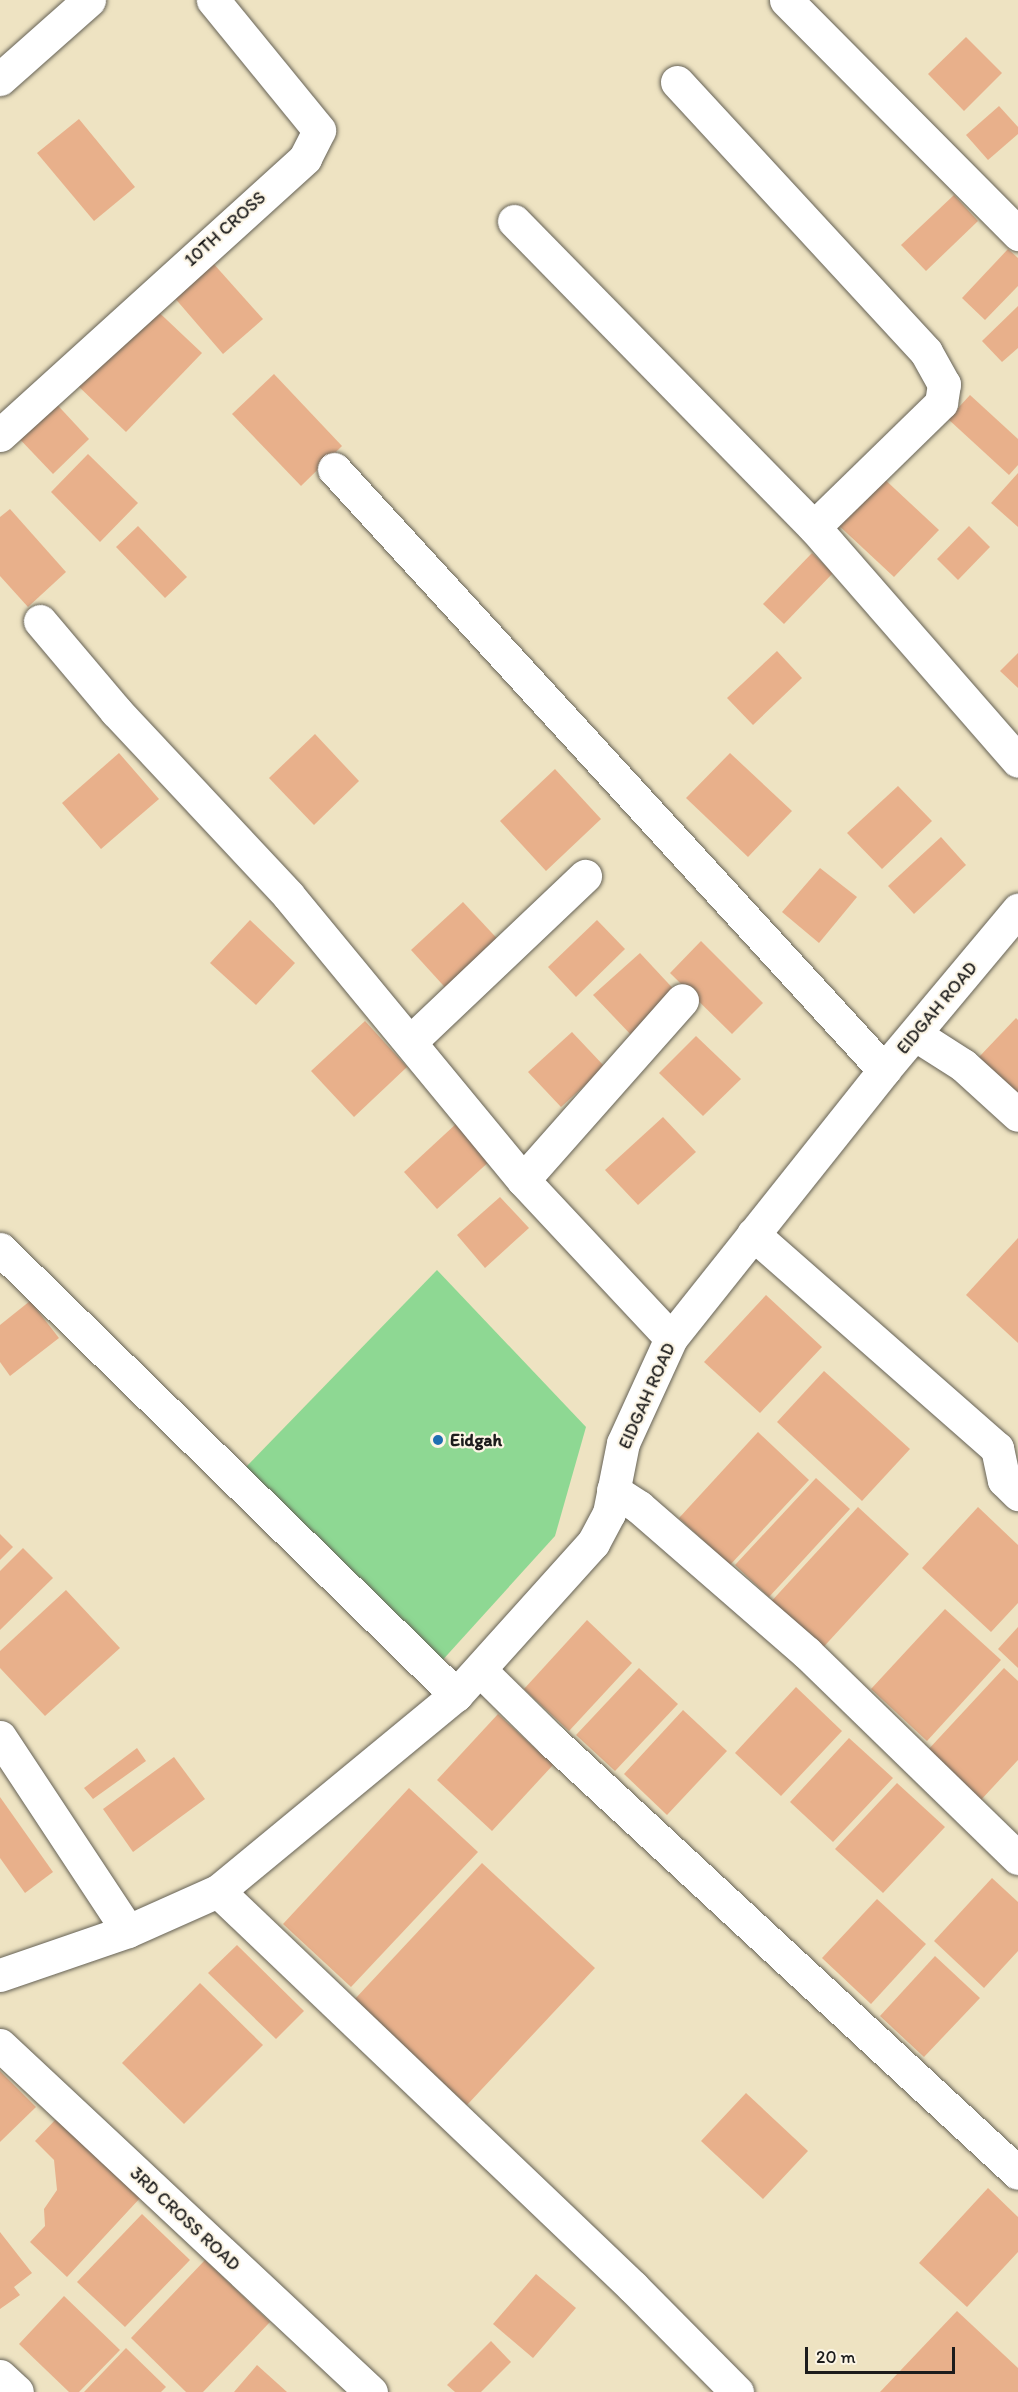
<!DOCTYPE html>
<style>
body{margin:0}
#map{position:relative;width:1018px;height:2392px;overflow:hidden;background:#eee3c2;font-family:Itim,sans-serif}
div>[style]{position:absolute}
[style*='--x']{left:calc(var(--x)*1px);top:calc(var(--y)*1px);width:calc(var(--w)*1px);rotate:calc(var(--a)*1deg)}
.green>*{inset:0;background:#8ed893}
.building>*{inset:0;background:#e8b08b}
.roads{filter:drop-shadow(0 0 2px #666256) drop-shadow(0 0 2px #666256)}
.minor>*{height:33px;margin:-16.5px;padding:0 16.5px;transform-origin:16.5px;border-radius:16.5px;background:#fff}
.dots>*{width:16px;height:16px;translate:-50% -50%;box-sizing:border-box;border:3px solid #fcf5e5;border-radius:50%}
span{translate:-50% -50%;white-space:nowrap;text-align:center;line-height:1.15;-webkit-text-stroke:4.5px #fcf5e5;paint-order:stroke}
.street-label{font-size:18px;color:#1c1c1c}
.poi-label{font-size:18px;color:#1c1c1c;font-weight:700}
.left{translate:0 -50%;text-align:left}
.scale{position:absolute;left:805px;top:2347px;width:150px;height:27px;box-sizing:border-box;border:3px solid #1c1c1c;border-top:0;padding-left:8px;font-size:18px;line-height:21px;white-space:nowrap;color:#1c1c1c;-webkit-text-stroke:4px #fcf5e5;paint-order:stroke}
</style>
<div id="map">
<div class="green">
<i style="clip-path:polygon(437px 1270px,586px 1427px,555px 1536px,439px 1664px,244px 1469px)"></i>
</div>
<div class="building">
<i style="clip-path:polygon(966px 37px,1002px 73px,964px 111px,928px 74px)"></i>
<i style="clip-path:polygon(999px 106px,1018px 127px,1018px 134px,988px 160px,966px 135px)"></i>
<i style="clip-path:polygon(79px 119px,135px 187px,94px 221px,37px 153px)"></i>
<i style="clip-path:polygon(954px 195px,978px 221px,926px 271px,901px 245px)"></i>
<i style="clip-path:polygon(1008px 249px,1018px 258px,1018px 286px,985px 320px,962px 298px)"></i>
<i style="clip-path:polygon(212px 262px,263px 319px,223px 354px,173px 296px)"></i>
<i style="clip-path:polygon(150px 304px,202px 353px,126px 432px,74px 382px)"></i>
<i style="clip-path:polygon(1018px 306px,1018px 348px,1002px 362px,982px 341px)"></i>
<i style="clip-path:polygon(274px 374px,342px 446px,301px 486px,232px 414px)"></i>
<i style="clip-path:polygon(970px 395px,1018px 439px,1018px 465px,1009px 475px,948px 419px)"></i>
<i style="clip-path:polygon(50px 397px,89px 439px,53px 474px,13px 432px)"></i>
<i style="clip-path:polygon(88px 454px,138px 503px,100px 542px,51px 492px)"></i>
<i style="clip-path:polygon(1018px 473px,1018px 527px,991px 503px)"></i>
<i style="clip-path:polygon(880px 475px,939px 530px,894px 577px,835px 522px)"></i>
<i style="clip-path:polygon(10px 509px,66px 572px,28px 607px,0 576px,0 517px)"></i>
<i style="clip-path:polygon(138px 526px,187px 577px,165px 598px,116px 547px)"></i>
<i style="clip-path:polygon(969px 526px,990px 547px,958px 580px,937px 559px)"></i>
<i style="clip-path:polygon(812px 553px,833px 573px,784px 624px,763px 604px)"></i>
<i style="clip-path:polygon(777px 651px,802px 678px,753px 725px,727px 698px)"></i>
<i style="clip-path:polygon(1018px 653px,1018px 688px,1000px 671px)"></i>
<i style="clip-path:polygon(315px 734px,359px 781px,314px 825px,269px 778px)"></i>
<i style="clip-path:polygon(119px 753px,159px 799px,101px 849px,62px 803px)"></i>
<i style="clip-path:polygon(730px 753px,792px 811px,748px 857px,686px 798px)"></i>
<i style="clip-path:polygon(555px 769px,601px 819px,546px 871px,500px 821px)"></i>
<i style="clip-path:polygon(898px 786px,932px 821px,882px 869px,847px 833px)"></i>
<i style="clip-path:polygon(941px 837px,966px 865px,914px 914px,888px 886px)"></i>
<i style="clip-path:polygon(820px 868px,857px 897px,819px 943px,782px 912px)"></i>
<i style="clip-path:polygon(463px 902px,505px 947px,452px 995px,411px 950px)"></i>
<i style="clip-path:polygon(250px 920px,295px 963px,256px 1005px,210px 963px)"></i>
<i style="clip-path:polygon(597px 920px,625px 949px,576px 997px,548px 967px)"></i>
<i style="clip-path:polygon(701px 941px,763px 1003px,732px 1034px,670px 973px)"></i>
<i style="clip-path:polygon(640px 953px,680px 996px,634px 1038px,593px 995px)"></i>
<i style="clip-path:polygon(1016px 1018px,1018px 1020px,1018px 1094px,979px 1057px)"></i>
<i style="clip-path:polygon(365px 1021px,407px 1067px,354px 1117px,311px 1071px)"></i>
<i style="clip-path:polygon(572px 1032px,605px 1067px,561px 1107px,528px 1072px)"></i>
<i style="clip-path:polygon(696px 1036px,741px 1079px,703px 1116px,659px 1073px)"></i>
<i style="clip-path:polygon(663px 1117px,696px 1152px,638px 1205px,605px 1170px)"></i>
<i style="clip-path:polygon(457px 1123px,492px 1159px,437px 1209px,404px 1172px)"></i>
<i style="clip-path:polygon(500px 1197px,529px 1228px,485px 1268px,457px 1235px)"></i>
<i style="clip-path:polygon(1018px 1238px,1018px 1343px,966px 1295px)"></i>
<i style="clip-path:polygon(766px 1295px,822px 1347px,760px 1413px,704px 1362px)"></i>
<i style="clip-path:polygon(30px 1301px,59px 1338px,10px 1376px,0 1362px,0 1325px)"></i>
<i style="clip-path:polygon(824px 1371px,910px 1449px,862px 1501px,777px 1422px)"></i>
<i style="clip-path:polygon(758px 1432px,809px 1480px,730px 1565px,679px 1518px)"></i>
<i style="clip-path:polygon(816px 1478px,850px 1509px,769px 1597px,735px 1565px)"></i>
<i style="clip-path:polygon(858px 1507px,909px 1554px,818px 1653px,768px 1605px)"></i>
<i style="clip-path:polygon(978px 1507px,1018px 1545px,1018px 1603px,991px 1632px,922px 1568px)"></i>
<i style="clip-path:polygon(0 1534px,13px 1547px,0 1560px)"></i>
<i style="clip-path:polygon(23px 1548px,53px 1578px,0 1630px,0 1571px)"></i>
<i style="clip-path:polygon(66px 1590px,120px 1648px,45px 1716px,0 1668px,0 1651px)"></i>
<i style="clip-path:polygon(945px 1609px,1001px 1660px,927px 1741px,871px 1689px)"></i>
<i style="clip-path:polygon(587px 1620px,632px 1663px,569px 1731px,524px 1689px)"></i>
<i style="clip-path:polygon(1018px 1627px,1018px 1668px,998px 1649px)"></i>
<i style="clip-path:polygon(639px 1668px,678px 1704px,615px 1771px,576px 1735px)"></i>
<i style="clip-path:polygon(1004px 1668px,1018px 1681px,1018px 1760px,980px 1801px,926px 1752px)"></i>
<i style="clip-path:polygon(796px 1687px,842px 1731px,781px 1796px,735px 1753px)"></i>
<i style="clip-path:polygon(683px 1710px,727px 1751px,667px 1815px,624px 1774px)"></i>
<i style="clip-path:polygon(498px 1714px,553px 1765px,492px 1831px,437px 1780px)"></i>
<i style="clip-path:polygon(849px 1738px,893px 1778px,833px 1842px,790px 1802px)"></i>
<i style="clip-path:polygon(137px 1748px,146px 1761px,93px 1799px,84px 1788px)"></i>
<i style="clip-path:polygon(174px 1757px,205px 1799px,133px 1852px,103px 1809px)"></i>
<i style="clip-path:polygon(897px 1783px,945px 1827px,883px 1893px,835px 1849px)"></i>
<i style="clip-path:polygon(409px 1788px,478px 1852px,351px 1987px,283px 1924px)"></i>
<i style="clip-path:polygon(0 1797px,53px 1872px,25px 1893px,0 1858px)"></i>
<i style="clip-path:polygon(482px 1863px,595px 1968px,467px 2105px,354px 2000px)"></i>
<i style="clip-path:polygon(992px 1878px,1018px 1902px,1018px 1951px,984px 1988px,934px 1941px)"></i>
<i style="clip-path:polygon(877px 1899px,926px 1944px,871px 2004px,822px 1958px)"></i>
<i style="clip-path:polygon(237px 1945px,304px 2011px,276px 2039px,208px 1973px)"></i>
<i style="clip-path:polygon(935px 1956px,980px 1998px,924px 2057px,880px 2016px)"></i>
<i style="clip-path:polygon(200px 1983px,263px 2045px,184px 2124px,122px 2063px)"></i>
<i style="clip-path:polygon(0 2071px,36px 2107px,0 2142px)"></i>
<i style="clip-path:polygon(746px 2093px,808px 2151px,763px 2199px,701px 2141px)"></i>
<i style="clip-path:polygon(57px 2118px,141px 2197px,67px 2277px,30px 2242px,45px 2226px,44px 2209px,57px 2190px,54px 2160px,35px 2141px)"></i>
<i style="clip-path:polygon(988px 2188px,1018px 2217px,1018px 2252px,967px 2307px,919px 2263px)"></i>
<i style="clip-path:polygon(142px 2214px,190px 2260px,125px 2327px,77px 2282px)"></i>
<i style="clip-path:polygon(0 2232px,32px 2273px,14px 2287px,20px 2295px,0 2309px)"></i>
<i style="clip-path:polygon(205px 2260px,270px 2322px,203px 2392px,186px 2392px,131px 2338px)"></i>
<i style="clip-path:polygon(536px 2274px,576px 2308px,533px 2358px,493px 2324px)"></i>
<i style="clip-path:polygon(64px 2296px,120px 2350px,79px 2392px,69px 2392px,19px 2344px)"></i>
<i style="clip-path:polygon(957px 2311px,1018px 2368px,1018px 2392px,880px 2392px)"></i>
<i style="clip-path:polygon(491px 2341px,511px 2362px,481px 2392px,455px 2392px,447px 2385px)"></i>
<i style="clip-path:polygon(126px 2348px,166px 2387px,161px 2392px,84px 2392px)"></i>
<i style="clip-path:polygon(257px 2365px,287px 2392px,234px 2392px)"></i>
</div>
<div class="roads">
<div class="minor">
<i style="--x:786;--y:0;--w:330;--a:45.2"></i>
<i style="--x:0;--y:79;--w:119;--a:-41.6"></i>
<i style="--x:677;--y:82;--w:367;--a:47.3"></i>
<i style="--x:926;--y:352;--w:37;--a:61"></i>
<i style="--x:944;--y:384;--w:19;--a:99"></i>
<i style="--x:941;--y:403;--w:177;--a:135.7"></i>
<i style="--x:514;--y:221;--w:429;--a:45.6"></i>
<i style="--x:814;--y:527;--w:310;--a:48.9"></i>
<i style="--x:0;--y:435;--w:412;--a:-42.2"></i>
<i style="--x:305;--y:158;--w:31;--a:-63"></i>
<i style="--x:319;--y:130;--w:168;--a:-129.2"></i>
<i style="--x:334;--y:469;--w:815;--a:47.54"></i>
<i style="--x:40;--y:621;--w:118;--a:49.8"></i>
<i style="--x:116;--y:711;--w:252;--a:46.9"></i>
<i style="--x:288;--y:895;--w:369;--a:50.5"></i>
<i style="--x:523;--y:1180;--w:216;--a:46.9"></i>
<i style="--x:916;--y:1035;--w:56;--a:32.6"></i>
<i style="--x:963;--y:1065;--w:74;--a:42.3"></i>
<i style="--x:411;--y:1041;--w:240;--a:-43.5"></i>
<i style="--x:523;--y:1180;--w:240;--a:-48.5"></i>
<i style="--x:753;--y:1234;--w:325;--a:41.3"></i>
<i style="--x:997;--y:1448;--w:33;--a:78"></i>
<i style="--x:1004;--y:1480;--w:20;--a:45"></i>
<i style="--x:0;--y:1249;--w:638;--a:44.36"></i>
<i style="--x:613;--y:1490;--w:31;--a:33"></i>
<i style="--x:639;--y:1507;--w:223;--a:41"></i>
<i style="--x:807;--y:1653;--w:294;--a:44.2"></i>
<i style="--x:480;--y:1670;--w:101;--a:44.6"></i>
<i style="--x:552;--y:1741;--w:635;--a:42.83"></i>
<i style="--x:0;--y:1737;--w:232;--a:56.6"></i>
<i style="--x:218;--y:1891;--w:574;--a:43.66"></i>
<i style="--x:633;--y:2287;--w:148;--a:45.3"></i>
<i style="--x:0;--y:1975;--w:135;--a:-19"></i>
<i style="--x:128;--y:1931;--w:98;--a:-24"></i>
<i style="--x:218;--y:1891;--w:308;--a:-39.5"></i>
<i style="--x:456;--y:1695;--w:205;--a:-48"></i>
<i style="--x:593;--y:1543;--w:34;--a:-62"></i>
<i style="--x:609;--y:1513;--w:71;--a:-78.7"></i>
<i style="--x:623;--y:1443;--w:115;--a:-65.4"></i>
<i style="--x:671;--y:1338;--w:342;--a:-51.5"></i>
<i style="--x:884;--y:1070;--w:209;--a:-50.1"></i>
<i style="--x:0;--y:2045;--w:508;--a:43.09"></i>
<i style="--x:0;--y:2376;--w:23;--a:43"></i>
</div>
</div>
<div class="dots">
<i style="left:438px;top:1440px;background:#1f6fb2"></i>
</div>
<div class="street-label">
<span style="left:225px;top:229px;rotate:-42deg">10TH CROSS</span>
<span style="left:937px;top:1008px;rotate:-50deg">EIDGAH ROAD</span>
<span style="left:647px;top:1396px;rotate:-66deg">EIDGAH ROAD</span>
<span style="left:185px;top:2219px;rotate:43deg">3RD CROSS ROAD</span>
</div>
<div class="poi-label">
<span class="left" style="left:450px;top:1440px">Eidgah</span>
</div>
<div class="scale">20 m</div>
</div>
